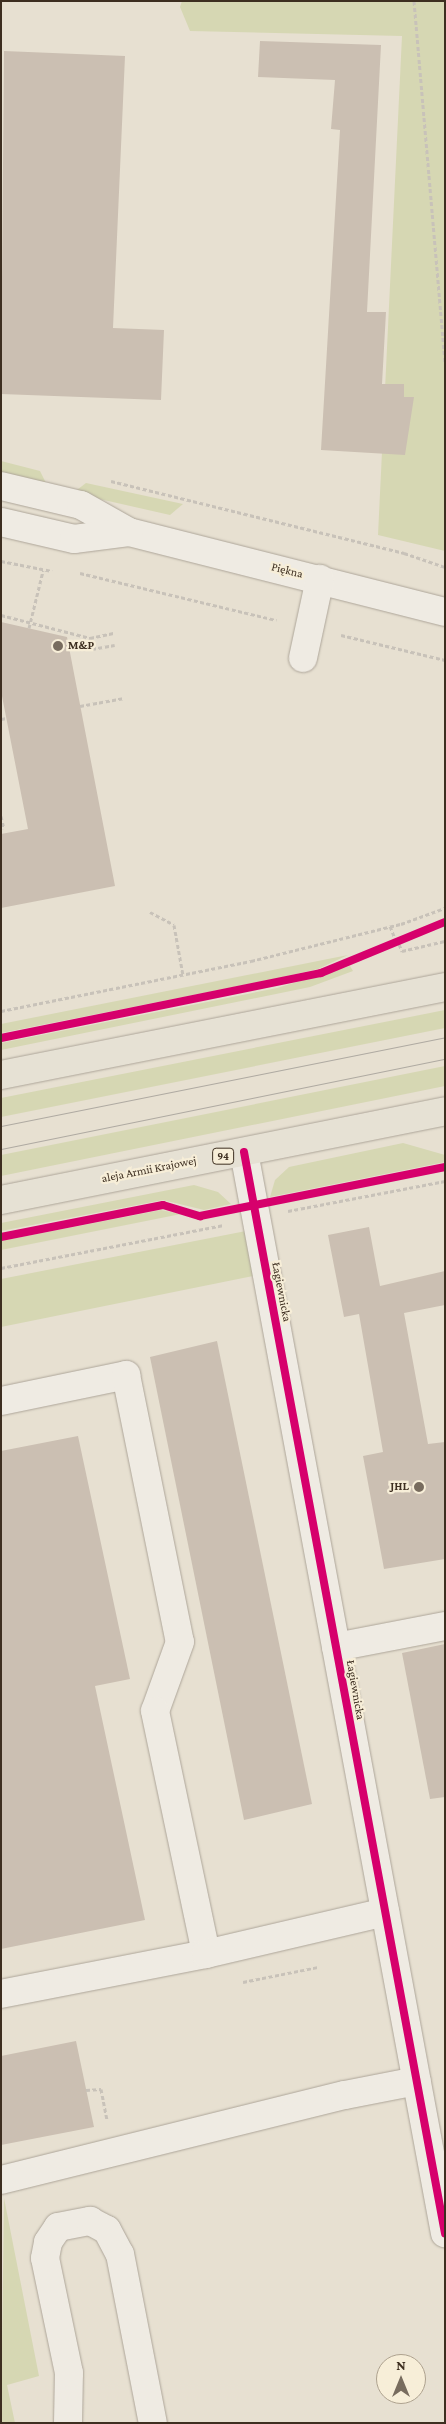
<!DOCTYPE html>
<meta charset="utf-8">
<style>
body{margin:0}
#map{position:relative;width:446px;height:2424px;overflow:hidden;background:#e7e0d1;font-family:"Crimson Pro",serif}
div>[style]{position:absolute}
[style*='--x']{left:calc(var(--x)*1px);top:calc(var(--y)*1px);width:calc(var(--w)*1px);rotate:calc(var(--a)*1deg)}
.green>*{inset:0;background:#d6d7b3}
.building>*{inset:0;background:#cbbfb2}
.path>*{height:3px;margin-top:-1.5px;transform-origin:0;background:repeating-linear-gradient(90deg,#c8c2b9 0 4px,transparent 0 6.5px)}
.roads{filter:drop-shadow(0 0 1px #ada599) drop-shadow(0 0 1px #ada599)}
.minor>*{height:28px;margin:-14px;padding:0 14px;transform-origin:14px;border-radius:14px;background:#efebe3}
.major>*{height:28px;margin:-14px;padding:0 14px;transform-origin:14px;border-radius:14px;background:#e6e1d4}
.tram>*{height:1px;margin:-0.5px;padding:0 0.5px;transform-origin:0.5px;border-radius:0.5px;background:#afaaa2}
.cycleway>*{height:8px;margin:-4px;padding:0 4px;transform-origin:4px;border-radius:4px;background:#d6006c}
.dots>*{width:14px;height:14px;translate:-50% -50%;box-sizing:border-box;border:2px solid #f7eed8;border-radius:50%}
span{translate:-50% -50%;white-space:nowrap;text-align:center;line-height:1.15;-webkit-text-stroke:4.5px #f7eed8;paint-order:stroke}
.shield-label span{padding:1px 4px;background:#f7eed8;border:1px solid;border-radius:4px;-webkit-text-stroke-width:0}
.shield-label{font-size:11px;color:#3d2e20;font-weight:700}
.street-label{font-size:12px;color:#3d2e20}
.poi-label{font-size:12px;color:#3d2e20;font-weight:700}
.left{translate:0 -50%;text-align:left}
.right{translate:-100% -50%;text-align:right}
.frame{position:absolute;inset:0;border:2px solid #3d2e20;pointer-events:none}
.north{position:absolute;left:376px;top:2354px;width:50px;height:50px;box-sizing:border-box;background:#f7eed8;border:1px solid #ada18e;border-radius:50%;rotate:0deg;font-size:14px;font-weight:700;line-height:20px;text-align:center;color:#3d2e20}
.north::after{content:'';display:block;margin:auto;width:18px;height:22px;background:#786c5e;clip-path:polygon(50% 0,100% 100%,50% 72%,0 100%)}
</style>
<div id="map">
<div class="green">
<i style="clip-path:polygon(182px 1px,445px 1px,445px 551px,378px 535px,402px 36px,190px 31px,180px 7px)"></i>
<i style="clip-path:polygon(1px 461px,40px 471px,46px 483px,1px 472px)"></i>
<i style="clip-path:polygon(86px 483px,183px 504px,170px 515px,73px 493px)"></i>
<i style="clip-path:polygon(348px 955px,318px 969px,274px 979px,1px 1033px,1px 1024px)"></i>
<i style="clip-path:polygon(350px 966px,353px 971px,310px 987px,1px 1050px,1px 1043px,277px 988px)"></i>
<i style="clip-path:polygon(445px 1010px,445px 1028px,1px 1117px,1px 1098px)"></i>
<i style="clip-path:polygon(445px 1066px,445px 1086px,1px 1176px,1px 1155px)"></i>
<i style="clip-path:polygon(403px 1143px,445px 1155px,445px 1162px,270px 1197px,275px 1180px,289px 1167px)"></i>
<i style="clip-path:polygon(194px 1185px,218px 1192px,231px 1204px,204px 1210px,163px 1200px,1px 1231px,1px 1223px)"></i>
<i style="clip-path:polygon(161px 1210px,181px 1214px,1px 1250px,1px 1241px)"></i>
<i style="clip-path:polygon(246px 1231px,253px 1276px,1px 1327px,1px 1279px)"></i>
<i style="clip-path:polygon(4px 2198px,39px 2376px,7px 2385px,15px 2423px,1px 2423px)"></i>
</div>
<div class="building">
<i style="clip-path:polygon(260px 41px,381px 45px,367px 312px,386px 312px,382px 384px,404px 384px,404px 397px,414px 397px,405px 455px,321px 450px,340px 130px,331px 129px,335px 80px,258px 77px)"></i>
<i style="clip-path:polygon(4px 51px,125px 56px,113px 328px,164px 330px,161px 400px,1px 394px)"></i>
<i style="clip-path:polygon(1px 622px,67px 637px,115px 886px,1px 908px,1px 834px,28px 829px,1px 691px)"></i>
<i style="clip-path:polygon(369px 1227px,380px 1286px,445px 1271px,445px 1305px,404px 1313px,428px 1444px,445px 1442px,445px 1559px,384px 1569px,363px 1456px,383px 1452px,359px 1314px,344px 1317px,328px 1235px)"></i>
<i style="clip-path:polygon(217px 1341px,312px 1804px,244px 1820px,150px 1357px)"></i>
<i style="clip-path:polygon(78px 1436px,130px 1679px,95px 1686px,145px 1920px,1px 1949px,1px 1451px)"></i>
<i style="clip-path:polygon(445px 1644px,445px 1797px,430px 1799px,402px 1653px)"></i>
<i style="clip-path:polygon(76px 2041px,94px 2127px,1px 2145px,1px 2056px)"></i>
</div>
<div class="path">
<i style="--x:414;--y:1;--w:362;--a:85.1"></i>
<i style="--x:111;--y:481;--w:302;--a:13.8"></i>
<i style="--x:404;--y:553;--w:43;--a:18.9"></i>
<i style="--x:1;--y:561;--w:52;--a:11.1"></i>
<i style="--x:80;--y:573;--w:202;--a:13.5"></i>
<i style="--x:1;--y:615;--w:92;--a:14.5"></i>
<i style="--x:90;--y:638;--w:24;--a:-12"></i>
<i style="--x:29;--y:628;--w:59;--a:-76.2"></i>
<i style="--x:341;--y:635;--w:107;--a:13.5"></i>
<i style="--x:90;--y:638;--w:11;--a:80"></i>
<i style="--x:92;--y:649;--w:23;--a:-10"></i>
<i style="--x:80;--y:706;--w:45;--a:-10.3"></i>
<i style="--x:1;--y:719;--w:6;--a:-9"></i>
<i style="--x:1;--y:816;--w:13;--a:77"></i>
<i style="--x:150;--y:912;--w:27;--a:28"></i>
<i style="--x:174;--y:925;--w:51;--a:79.8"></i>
<i style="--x:390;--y:926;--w:11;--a:68"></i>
<i style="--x:399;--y:944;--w:8;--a:67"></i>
<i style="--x:402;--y:951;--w:44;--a:-13.1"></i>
<i style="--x:1;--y:1011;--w:255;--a:-11.3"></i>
<i style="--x:251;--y:961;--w:154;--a:-13.9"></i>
<i style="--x:401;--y:924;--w:47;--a:-20"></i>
<i style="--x:288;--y:1211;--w:160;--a:-10.8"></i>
<i style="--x:1;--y:1268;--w:227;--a:-10.9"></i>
<i style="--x:243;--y:1982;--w:76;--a:-11.3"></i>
<i style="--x:86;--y:2090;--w:15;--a:-4"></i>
<i style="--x:101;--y:2089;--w:32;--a:79"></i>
</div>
<div class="roads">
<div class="minor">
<i style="--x:1;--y:486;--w:82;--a:13.4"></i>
<i style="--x:81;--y:505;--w:55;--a:29.4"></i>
<i style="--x:129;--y:532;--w:326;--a:14.2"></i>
<i style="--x:1;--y:522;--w:75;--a:13.1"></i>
<i style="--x:74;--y:539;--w:55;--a:-7.3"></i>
<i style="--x:303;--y:658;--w:81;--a:-77.9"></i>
<i style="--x:244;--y:1152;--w:1100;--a:79.47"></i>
<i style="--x:1;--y:1401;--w:128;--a:-11.7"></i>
<i style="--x:126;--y:1375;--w:272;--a:78.6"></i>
<i style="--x:180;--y:1642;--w:73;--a:109.9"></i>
<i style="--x:155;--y:1711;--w:248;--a:78.1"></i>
<i style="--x:206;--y:1954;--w:209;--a:169"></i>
<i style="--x:336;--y:1647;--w:111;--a:-10.9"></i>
<i style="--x:206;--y:1954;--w:184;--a:-13.2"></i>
<i style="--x:1;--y:2180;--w:354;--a:-13.9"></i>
<i style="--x:345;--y:2095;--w:73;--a:-11"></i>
<i style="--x:68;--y:2423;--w:50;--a:-88.9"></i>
<i style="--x:69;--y:2373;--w:117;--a:-101.8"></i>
<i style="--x:45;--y:2258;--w:16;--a:-79"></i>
<i style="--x:48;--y:2242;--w:18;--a:-56"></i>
<i style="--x:58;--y:2227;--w:33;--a:-11"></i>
<i style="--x:90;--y:2221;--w:19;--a:28"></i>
<i style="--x:107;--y:2230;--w:27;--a:62"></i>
<i style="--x:120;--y:2254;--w:172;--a:79"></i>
</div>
<div class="major">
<i style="--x:1;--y:1075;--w:453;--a:-11.2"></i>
<i style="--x:1;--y:1200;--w:453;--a:-11.3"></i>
</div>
</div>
<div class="tram">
<i style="--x:1;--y:1126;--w:453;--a:-11.3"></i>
<i style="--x:1;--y:1149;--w:453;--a:-11.5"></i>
</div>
<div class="cycleway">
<i style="--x:1;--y:1038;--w:327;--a:-11.5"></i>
<i style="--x:321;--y:973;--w:134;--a:-22.4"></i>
<i style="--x:244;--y:1152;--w:1100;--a:79.47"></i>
<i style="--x:1;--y:1237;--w:165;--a:-11.2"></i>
<i style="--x:163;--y:1205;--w:39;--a:17"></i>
<i style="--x:200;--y:1216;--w:250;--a:-11.3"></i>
</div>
<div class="dots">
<i style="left:58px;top:646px;background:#786c5e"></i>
<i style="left:419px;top:1487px;background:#786c5e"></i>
</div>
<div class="shield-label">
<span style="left:223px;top:1156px">94</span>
</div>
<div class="street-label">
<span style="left:287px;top:571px;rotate:14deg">Piękna</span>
<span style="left:149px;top:1170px;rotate:-11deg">aleja Armii Krajowej</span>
<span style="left:281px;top:1292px;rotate:79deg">Łagiewnicka</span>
<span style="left:355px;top:1690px;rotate:80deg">Łagiewnicka</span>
</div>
<div class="poi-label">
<span class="left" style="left:68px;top:646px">M&amp;P</span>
<span class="right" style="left:409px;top:1487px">JHL</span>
</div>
<div class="frame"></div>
<div class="north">N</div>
</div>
